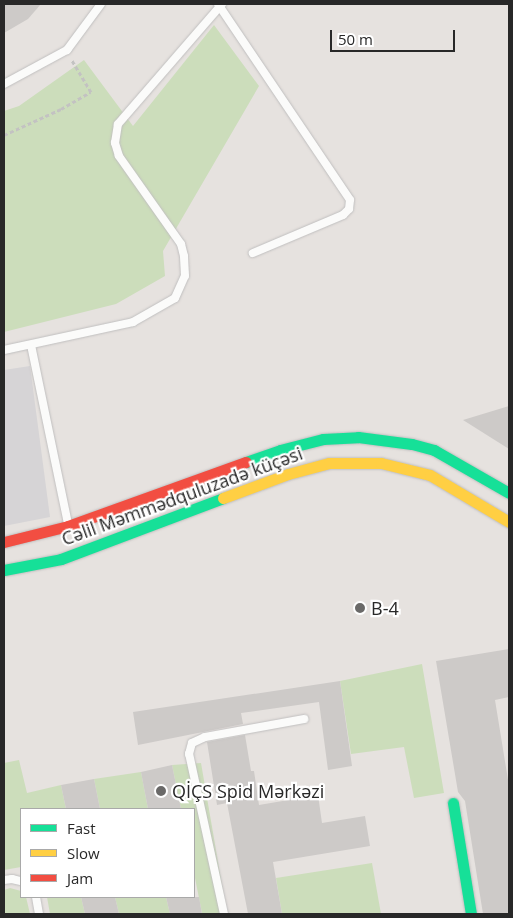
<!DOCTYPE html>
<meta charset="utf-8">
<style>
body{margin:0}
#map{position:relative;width:513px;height:918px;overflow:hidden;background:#e6e2df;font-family:"Open Sans",sans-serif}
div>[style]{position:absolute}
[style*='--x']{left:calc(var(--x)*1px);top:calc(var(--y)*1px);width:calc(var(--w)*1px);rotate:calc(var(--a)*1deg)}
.industrial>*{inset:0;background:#d6d4d6}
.green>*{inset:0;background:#cdb}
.building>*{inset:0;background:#cdcac8}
.path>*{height:3px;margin-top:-1.5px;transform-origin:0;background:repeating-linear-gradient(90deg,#c3c2c2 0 4px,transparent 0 6.5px)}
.roads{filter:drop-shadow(0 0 1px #c0bfbf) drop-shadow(0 0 1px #c0bfbf)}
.lane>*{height:8px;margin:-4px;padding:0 4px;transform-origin:4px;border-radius:4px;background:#fbfbfa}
.fast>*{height:11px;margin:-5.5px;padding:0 5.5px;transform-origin:5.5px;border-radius:5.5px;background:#16e098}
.slow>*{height:11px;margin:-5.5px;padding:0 5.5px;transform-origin:5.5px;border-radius:5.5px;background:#ffcf43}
.jam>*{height:11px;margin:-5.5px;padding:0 5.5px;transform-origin:5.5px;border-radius:5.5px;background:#f24e42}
.dots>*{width:14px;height:14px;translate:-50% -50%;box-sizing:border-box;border:2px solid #fff;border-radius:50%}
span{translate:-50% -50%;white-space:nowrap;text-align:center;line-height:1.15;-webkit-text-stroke:4.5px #fff;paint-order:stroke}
.street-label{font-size:18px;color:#282828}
.poi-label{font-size:18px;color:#282828}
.left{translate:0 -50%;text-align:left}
.frame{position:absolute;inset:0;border:5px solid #282828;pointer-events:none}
.legend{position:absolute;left:20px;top:808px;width:175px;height:90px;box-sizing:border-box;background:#fff;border:1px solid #a9a9a9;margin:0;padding:6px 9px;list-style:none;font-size:15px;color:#282828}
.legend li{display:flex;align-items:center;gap:10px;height:25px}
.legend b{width:25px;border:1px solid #a9a9a9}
.scale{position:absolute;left:330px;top:30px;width:125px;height:22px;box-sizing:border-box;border:2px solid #282828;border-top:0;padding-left:6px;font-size:15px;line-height:18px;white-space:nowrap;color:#282828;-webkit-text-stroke:4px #fff;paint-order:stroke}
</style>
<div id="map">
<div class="industrial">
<i style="clip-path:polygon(30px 366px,50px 517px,4px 526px,4px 370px)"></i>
</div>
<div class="green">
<i style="clip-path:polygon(214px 25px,259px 86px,163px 251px,165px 276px,116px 304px,4px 332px,4px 111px,19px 106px,84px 60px,133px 126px)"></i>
<i style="clip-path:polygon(422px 664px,444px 793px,414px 798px,404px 747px,351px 754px,340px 681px)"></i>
<i style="clip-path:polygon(19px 760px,27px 793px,61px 785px,66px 809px,21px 809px,21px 867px,4px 870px,4px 763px)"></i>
<i style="clip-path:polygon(201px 763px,227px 914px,196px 914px,202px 913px,194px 873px,194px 809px,181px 809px,172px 765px)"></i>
<i style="clip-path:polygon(141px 772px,148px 809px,100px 809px,94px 779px)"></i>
<i style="clip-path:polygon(372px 863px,381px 914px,282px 914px,276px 878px)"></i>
<i style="clip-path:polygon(10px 888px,21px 891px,21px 897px,26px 897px,30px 914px,4px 914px,4px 890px)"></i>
<i style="clip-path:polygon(47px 897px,81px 897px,85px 914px,50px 914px)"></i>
<i style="clip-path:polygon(115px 897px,166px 897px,170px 914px,119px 914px)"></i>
</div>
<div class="building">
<i style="clip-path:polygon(4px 4px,41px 4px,28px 19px,4px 33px)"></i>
<i style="clip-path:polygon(509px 406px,509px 449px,463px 420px)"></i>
<i style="clip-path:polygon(509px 649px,509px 697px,495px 700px,509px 786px,509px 914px,483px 914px,465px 801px,458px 792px,436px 661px)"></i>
<i style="clip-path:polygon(340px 681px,352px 766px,328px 770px,319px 702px,241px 713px,243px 724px,138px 745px,133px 712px)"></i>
<i style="clip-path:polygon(245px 735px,251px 771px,254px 771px,259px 805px,318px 795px,322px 823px,365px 816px,370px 846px,273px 862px,282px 914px,248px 914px,227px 803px,217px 805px,207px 742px)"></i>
<i style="clip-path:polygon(172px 765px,181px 809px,148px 809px,141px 772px)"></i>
<i style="clip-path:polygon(94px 779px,100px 809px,66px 809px,61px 785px)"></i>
<i style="clip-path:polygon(81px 897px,115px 897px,119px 914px,85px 914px)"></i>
<i style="clip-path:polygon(166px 897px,199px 897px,202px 914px,170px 914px)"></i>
</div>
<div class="path">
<i style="--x:4;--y:135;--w:63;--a:-24.5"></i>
<i style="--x:61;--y:109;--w:34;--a:-30"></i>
<i style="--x:91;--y:92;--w:37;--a:-121"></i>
</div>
<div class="roads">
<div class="lane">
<i style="--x:218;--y:4;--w:236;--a:56"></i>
<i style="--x:350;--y:200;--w:9;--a:96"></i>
<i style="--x:349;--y:209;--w:8;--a:135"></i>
<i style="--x:343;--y:215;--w:98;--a:157.1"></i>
<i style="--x:4;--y:84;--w:72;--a:-28.4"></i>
<i style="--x:67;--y:50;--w:57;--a:-53.5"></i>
<i style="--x:31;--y:345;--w:183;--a:78.3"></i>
<i style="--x:4;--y:350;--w:132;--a:-12.2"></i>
<i style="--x:133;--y:322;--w:48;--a:-29.7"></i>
<i style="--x:175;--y:298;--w:24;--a:-66"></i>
<i style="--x:185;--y:276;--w:20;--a:-93"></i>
<i style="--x:184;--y:256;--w:12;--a:-104"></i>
<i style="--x:181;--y:244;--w:108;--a:-125.2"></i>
<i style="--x:119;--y:156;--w:14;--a:-107"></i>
<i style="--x:115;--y:143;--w:19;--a:-81"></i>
<i style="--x:118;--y:124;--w:159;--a:-49.1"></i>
<i style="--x:4;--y:880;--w:8;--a:-7"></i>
<i style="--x:12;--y:879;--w:9;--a:13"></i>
<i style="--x:36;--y:897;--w:17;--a:80"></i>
<i style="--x:224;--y:914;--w:164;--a:-102.3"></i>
<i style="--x:189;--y:754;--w:11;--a:-75"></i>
<i style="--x:192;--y:743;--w:14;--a:-25"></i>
<i style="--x:205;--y:737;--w:101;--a:-10.3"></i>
</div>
<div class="fast">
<i style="--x:246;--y:462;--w:36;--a:-19"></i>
<i style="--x:280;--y:450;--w:44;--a:-14.3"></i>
<i style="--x:323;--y:439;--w:35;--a:-3"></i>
<i style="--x:358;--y:437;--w:54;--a:7.4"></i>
<i style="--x:412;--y:444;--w:23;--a:15"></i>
<i style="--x:434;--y:450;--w:86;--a:29.8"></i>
<i style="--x:4;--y:570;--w:58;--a:-10.9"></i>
<i style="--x:61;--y:559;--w:173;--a:-20.6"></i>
<i style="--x:453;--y:803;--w:112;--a:80.8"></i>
</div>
<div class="slow">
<i style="--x:223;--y:498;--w:69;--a:-20.3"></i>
<i style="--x:288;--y:474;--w:42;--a:-15"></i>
<i style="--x:329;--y:463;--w:52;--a:0"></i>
<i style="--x:381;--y:463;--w:50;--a:13.8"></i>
<i style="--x:430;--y:475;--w:92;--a:30.7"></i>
</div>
<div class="jam">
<i style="--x:4;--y:542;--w:66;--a:-14"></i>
<i style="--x:68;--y:526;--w:189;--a:-19.8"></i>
</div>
</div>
<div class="dots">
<i style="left:360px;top:608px;background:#6a6968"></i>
<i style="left:161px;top:791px;background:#6a6968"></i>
</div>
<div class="street-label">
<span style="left:182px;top:496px;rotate:-20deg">Cəlil Məmmədquluzadə küçəsi</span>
</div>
<div class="poi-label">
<span class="left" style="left:371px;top:608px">B-4</span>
<span class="left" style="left:172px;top:791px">QİÇS Spid Mərkəzi</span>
</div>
<div class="frame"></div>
<ul class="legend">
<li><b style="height:6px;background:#16e098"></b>Fast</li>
<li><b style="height:6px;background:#ffcf43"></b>Slow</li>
<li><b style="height:6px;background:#f24e42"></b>Jam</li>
</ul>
<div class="scale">50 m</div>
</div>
